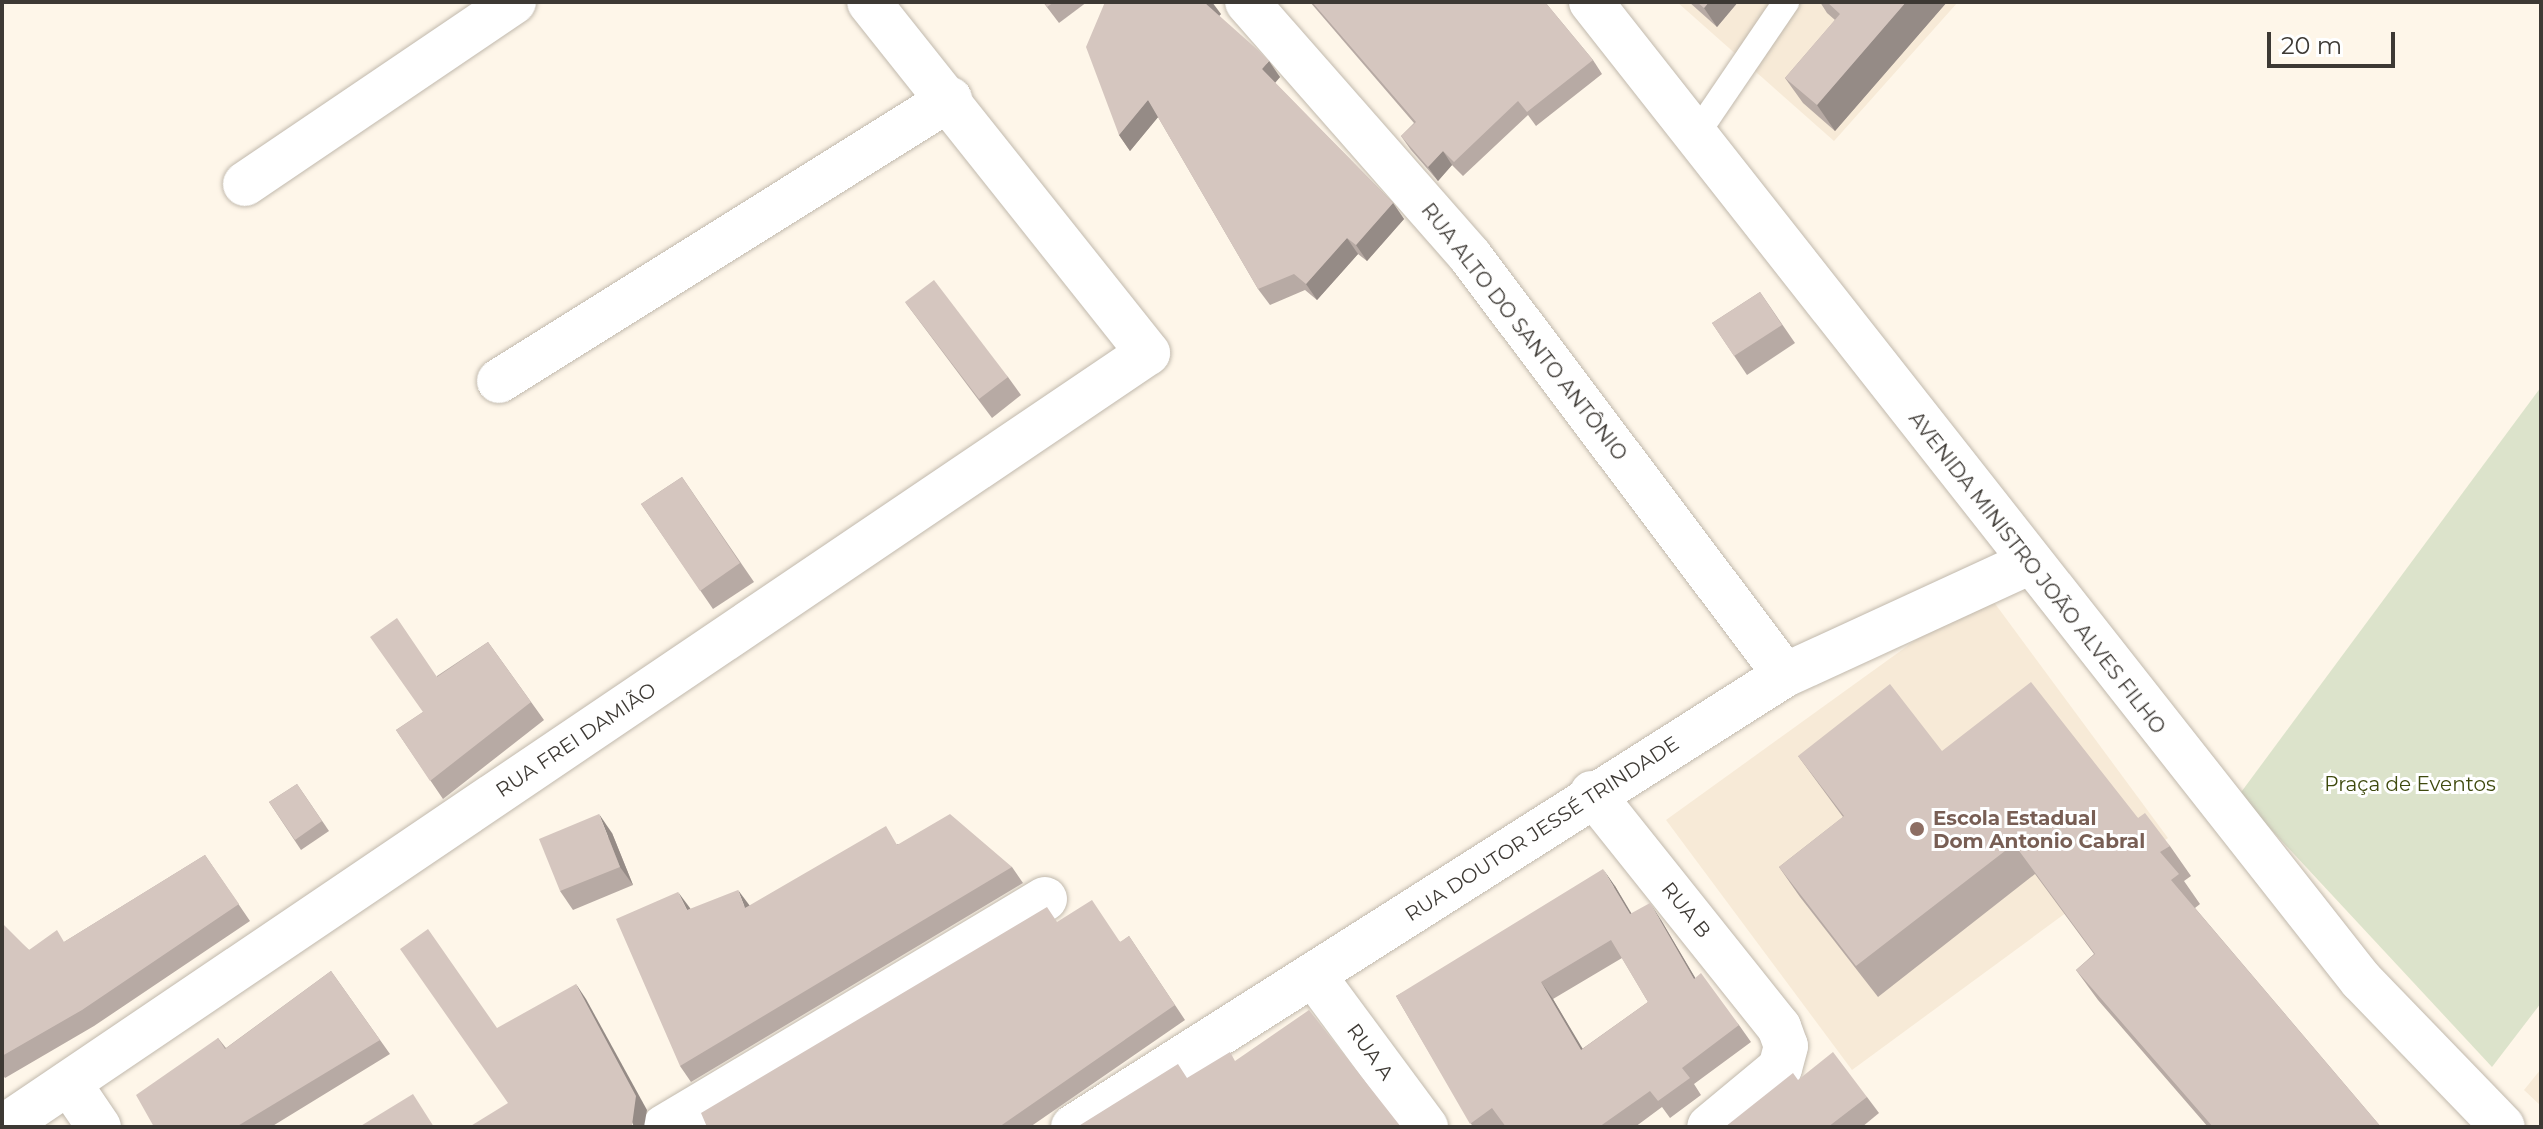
<!DOCTYPE html>
<meta charset="utf-8">
<style>
body{margin:0}
#map{position:relative;width:2543px;height:1129px;overflow:hidden;background:#fef6e9;font-family:Montserrat,sans-serif}
div>[style]{position:absolute}
[style*='--x']{left:calc(var(--x)*1px);top:calc(var(--y)*1px);width:calc(var(--w)*1px);rotate:calc(var(--a)*1deg)}
.built>*{inset:0;background:#f7ead7}
.green>*{inset:0;background:#dce3cb}
.roads{filter:drop-shadow(0 0 2px #c1b9ad) drop-shadow(0 0 2px #c1b9ad)}
.lane>*{height:26px;margin:-13px;padding:0 13px;transform-origin:13px;border-radius:13px;background:#fff}
.street>*{height:44px;margin:-22px;padding:0 22px;transform-origin:22px;border-radius:22px;background:#fff}
.secondary>*{height:44px;margin:-22px;padding:0 22px;transform-origin:22px;border-radius:22px;background:#fff}
.wall>*{inset:0;background:#b7aaa4}
.shaded-wall>*{inset:0;background:#958b86}
.building>*{inset:0;background:#d5c6bf}
.dots>*{width:22px;height:22px;translate:-50% -50%;box-sizing:border-box;border:4px solid #fff;border-radius:50%}
span{translate:-50% -50%;white-space:nowrap;text-align:center;line-height:1.15;-webkit-text-stroke:6px #fff;paint-order:stroke}
.street-label{font-size:20px;color:#3d3934}
.park-label{font-size:20px;color:#3f4a0e}
.education-label{font-size:20px;color:#785e54;font-weight:700}
.left{translate:0 -50%;text-align:left}
.frame{position:absolute;inset:0;border:4px solid #3d3934;pointer-events:none}
.scale{position:absolute;left:2267px;top:32px;width:128px;height:36px;box-sizing:border-box;border:4px solid #3d3934;border-top:0;padding-left:10px;font-size:24px;line-height:28px;white-space:nowrap;color:#3d3934;-webkit-text-stroke:6px #fff;paint-order:stroke}
</style>
<div id="map">
<div class="built">
<i style="clip-path:polygon(1677px 2px,1958px 2px,1834px 141px)"></i>
<i style="clip-path:polygon(1985px 590px,2168px 838px,1852px 1070px,1666px 820px)"></i>
<i style="clip-path:polygon(2541px 1069px,2541px 1106px,2524px 1090px)"></i>
</div>
<div class="green">
<i style="clip-path:polygon(2541px 387px,2541px 1003px,2492px 1067px,2239px 795px)"></i>
</div>
<div class="roads">
<div class="lane">
<i style="--x:1693;--y:139;--w:166;--a:-55.8"></i>
</div>
<div class="street">
<i style="--x:1247;--y:2;--w:338;--a:48.7"></i>
<i style="--x:1470;--y:256;--w:524;--a:53.06"></i>
<i style="--x:245;--y:184;--w:325;--a:-34.1"></i>
<i style="--x:499;--y:381;--w:532;--a:-32.02"></i>
<i style="--x:1592;--y:793;--w:300;--a:51.4"></i>
<i style="--x:1779;--y:1027;--w:20;--a:70"></i>
<i style="--x:1786;--y:1046;--w:23;--a:105"></i>
<i style="--x:1780;--y:1068;--w:92;--a:140.3"></i>
<i style="--x:1315;--y:977;--w:187;--a:53.5"></i>
<i style="--x:69;--y:1083;--w:53;--a:55.7"></i>
<i style="--x:3;--y:1127;--w:1382;--a:-34.06"></i>
<i style="--x:1148;--y:353;--w:448;--a:-128.5"></i>
<i style="--x:664;--y:1127;--w:444;--a:-30.9"></i>
<i style="--x:1073;--y:1127;--w:843;--a:-32.41"></i>
<i style="--x:1785;--y:675;--w:268;--a:-24.7"></i>
</div>
<div class="secondary">
<i style="--x:1591;--y:2;--w:1245;--a:51.79"></i>
<i style="--x:2361;--y:980;--w:204;--a:46"></i>
</div>
</div>
<div class="wall">
<i style="clip-path:polygon(1043px 2px,1087px 2px,1059px 23px)"></i>
<i style="clip-path:polygon(1105px 2px,1221px 14px,1219px 16px,1280px 77px,1275px 83px,1393px 203px,1404px 219px,1367px 261px,1358px 254px,1317px 300px,1305px 290px,1270px 305px,1258px 289px,1158px 117px,1130px 151px,1119px 135px)"></i>
<i style="clip-path:polygon(1310px 2px,1545px 2px,1593px 60px,1602px 74px,1536px 126px,1528px 115px,1463px 176px,1452px 165px,1438px 181px,1411px 150px,1401px 136px,1414px 123px)"></i>
<i style="clip-path:polygon(1689px 2px,1738px 2px,1717px 27px)"></i>
<i style="clip-path:polygon(1820px 2px,1947px 2px,1835px 131px,1803px 103px,1785px 78px,1835px 20px,1827px 13px)"></i>
<i style="clip-path:polygon(1760px 292px,1795px 343px,1747px 375px,1712px 323px)"></i>
<i style="clip-path:polygon(905px 302px,1008px 377px,1021px 395px,992px 418px)"></i>
<i style="clip-path:polygon(682px 477px,754px 582px,713px 609px,641px 504px)"></i>
<i style="clip-path:polygon(488px 642px,544px 720px,443px 799px,396px 730px,423px 712px,437px 676px)"></i>
<i style="clip-path:polygon(1942px 751px,2138px 818px,2170px 846px,2191px 876px,2184px 881px,2200px 904px,2195px 908px,2381px 1127px,2208px 1127px,2098px 1000px,2076px 970px,2094px 954px,2035px 874px,1878px 997px,1800px 897px,1779px 867px,1843px 817px,1798px 756px)"></i>
<i style="clip-path:polygon(297px 784px,329px 831px,301px 850px,269px 802px)"></i>
<i style="clip-path:polygon(612px 833px,633px 885px,573px 910px,560px 891px)"></i>
<i style="clip-path:polygon(898px 844px,1012px 867px,1023px 883px,691px 1082px,680px 1066px,690px 909px,750px 906px)"></i>
<i style="clip-path:polygon(205px 855px,250px 921px,94px 1026px,5px 1078px,2px 1074px,2px 926px,29px 950px,64px 942px)"></i>
<i style="clip-path:polygon(evenodd,1615px 886px,1631px 914px,1661px 920px,1695px 978px,1739px 1025px,1751px 1042px,1694px 1084px,1701px 1095px,1670px 1118px,1662px 1107px,1635px 1127px,1506px 1127px,1504px 1125px,1501px 1127px,1473px 1127px,1396px 996px,1615px 886px,1622px 958px,1648px 1002px,1582px 1049px,1553px 999px,1622px 958px)"></i>
<i style="clip-path:polygon(1057px 922px,1121px 942px,1129px 936px,1185px 1020px,1030px 1127px,707px 1127px)"></i>
<i style="clip-path:polygon(331px 971px,390px 1054px,271px 1127px,154px 1127px,218px 1038px,226px 1048px)"></i>
<i style="clip-path:polygon(1798px 1080px,1867px 1097px,1879px 1113px,1862px 1127px,1725px 1127px)"></i>
</div>
<div class="shaded-wall">
<i style="clip-path:polygon(1206px 2px,1212px 2px,1221px 14px,1216px 19px,1205px 3px)"></i>
<i style="clip-path:polygon(1709px 2px,1738px 2px,1717px 27px,1704px 8px)"></i>
<i style="clip-path:polygon(1906px 2px,1947px 2px,1835px 131px,1817px 105px)"></i>
<i style="clip-path:polygon(1269px 61px,1280px 77px,1273px 85px,1262px 69px)"></i>
<i style="clip-path:polygon(1148px 100px,1159px 116px,1130px 151px,1119px 135px)"></i>
<i style="clip-path:polygon(1443px 151px,1452px 165px,1438px 181px,1428px 167px)"></i>
<i style="clip-path:polygon(1393px 203px,1404px 219px,1367px 261px,1356px 245px)"></i>
<i style="clip-path:polygon(1347px 238px,1358px 254px,1317px 300px,1306px 284px)"></i>
<i style="clip-path:polygon(599px 814px,612px 833px,633px 885px,620px 867px)"></i>
<i style="clip-path:polygon(1603px 869px,1615px 886px,1642px 931px,1630px 914px)"></i>
<i style="clip-path:polygon(738px 890px,750px 906px,745px 908px)"></i>
<i style="clip-path:polygon(678px 892px,690px 908px,698px 926px,687px 910px)"></i>
<i style="clip-path:polygon(1650px 903px,1661px 920px,1706px 996px,1694px 979px)"></i>
<i style="clip-path:polygon(1541px 982px,1553px 999px,1593px 1066px,1581px 1050px)"></i>
<i style="clip-path:polygon(576px 984px,586px 999px,647px 1110px,644px 1127px,634px 1127px)"></i>
</div>
<div class="building">
<i style="clip-path:polygon(1044px 2px,1054px 2px,1047px 7px)"></i>
<i style="clip-path:polygon(1105px 2px,1206px 2px,1205px 3px,1259px 51px,1269px 61px,1262px 69px,1393px 203px,1356px 245px,1347px 238px,1306px 284px,1294px 274px,1258px 289px,1148px 100px,1119px 135px,1086px 47px)"></i>
<i style="clip-path:polygon(1312px 2px,1545px 2px,1593px 60px,1527px 112px,1518px 101px,1454px 162px,1443px 151px,1428px 167px,1401px 136px,1416px 122px)"></i>
<i style="clip-path:polygon(1697px 2px,1709px 2px,1704px 8px)"></i>
<i style="clip-path:polygon(1827px 2px,1906px 2px,1817px 105px,1785px 78px,1840px 14px)"></i>
<i style="clip-path:polygon(934px 280px,1008px 377px,979px 399px,905px 302px)"></i>
<i style="clip-path:polygon(1760px 292px,1782px 325px,1734px 356px,1712px 323px)"></i>
<i style="clip-path:polygon(682px 477px,740px 563px,700px 591px,641px 504px)"></i>
<i style="clip-path:polygon(397px 618px,437px 677px,488px 642px,531px 702px,430px 781px,396px 730px,423px 712px,370px 637px)"></i>
<i style="clip-path:polygon(2031px 682px,2138px 818px,2145px 813px,2170px 846px,2160px 852px,2179px 874px,2171px 880px,2381px 1127px,2213px 1127px,2076px 970px,2095px 954px,2014px 844px,1856px 966px,1779px 867px,1844px 816px,1798px 756px,1890px 684px,1942px 751px)"></i>
<i style="clip-path:polygon(297px 784px,322px 821px,295px 840px,269px 802px)"></i>
<i style="clip-path:polygon(599px 814px,620px 867px,560px 891px,539px 839px)"></i>
<i style="clip-path:polygon(950px 814px,1012px 867px,680px 1066px,616px 919px,678px 892px,687px 910px,738px 890px,745px 908px,886px 826px,897px 845px)"></i>
<i style="clip-path:polygon(205px 855px,239px 904px,82px 1010px,2px 1056px,2px 926px,4px 925px,29px 950px,57px 930px,64px 942px)"></i>
<i style="clip-path:polygon(evenodd,1603px 869px,1630px 914px,1650px 903px,1694px 979px,1701px 973px,1739px 1025px,1682px 1068px,1690px 1078px,1658px 1101px,1650px 1091px,1599px 1127px,1506px 1127px,1492px 1108px,1470px 1124px,1396px 996px,1603px 869px,1611px 940px,1648px 1002px,1581px 1050px,1541px 982px,1611px 940px)"></i>
<i style="clip-path:polygon(1092px 900px,1120px 942px,1129px 936px,1175px 1005px,999px 1127px,707px 1127px,701px 1113px,1047px 907px,1057px 922px)"></i>
<i style="clip-path:polygon(428px 929px,497px 1028px,576px 984px,636px 1096px,632px 1125px,637px 1127px,469px 1127px,508px 1103px,400px 949px)"></i>
<i style="clip-path:polygon(331px 971px,380px 1040px,236px 1127px,154px 1127px,136px 1095px,218px 1038px,225px 1049px)"></i>
<i style="clip-path:polygon(1309px 1010px,1401px 1127px,1077px 1127px,1178px 1064px,1187px 1078px,1230px 1052px,1235px 1061px)"></i>
<i style="clip-path:polygon(1833px 1052px,1867px 1097px,1828px 1127px,1725px 1127px,1793px 1073px,1798px 1080px)"></i>
<i style="clip-path:polygon(413px 1094px,434px 1127px,359px 1127px)"></i>
</div>
<div class="dots">
<i style="left:1917px;top:829px;background:#8d6e63"></i>
</div>
<div class="street-label">
<span style="left:1524px;top:332px;rotate:52deg">RUA ALTO DO SANTO ANTÔNIO</span>
<span style="left:2037px;top:573px;rotate:52deg">AVENIDA MINISTRO JOÃO ALVES FILHO</span>
<span style="left:576px;top:740px;rotate:-34deg">RUA FREI DAMIÃO</span>
<span style="left:1542px;top:829px;rotate:-33deg">RUA DOUTOR JESSÉ TRINDADE</span>
<span style="left:1686px;top:910px;rotate:51deg">RUA B</span>
<span style="left:1370px;top:1052px;rotate:54deg">RUA A</span>
</div>
<div class="park-label">
<span style="left:2410px;top:784px">Praça de Eventos</span>
</div>
<div class="education-label">
<span class="left" style="left:1933px;top:830px">Escola Estadual<br>Dom Antonio Cabral</span>
</div>
<div class="frame"></div>
<div class="scale">20 m</div>
</div>
